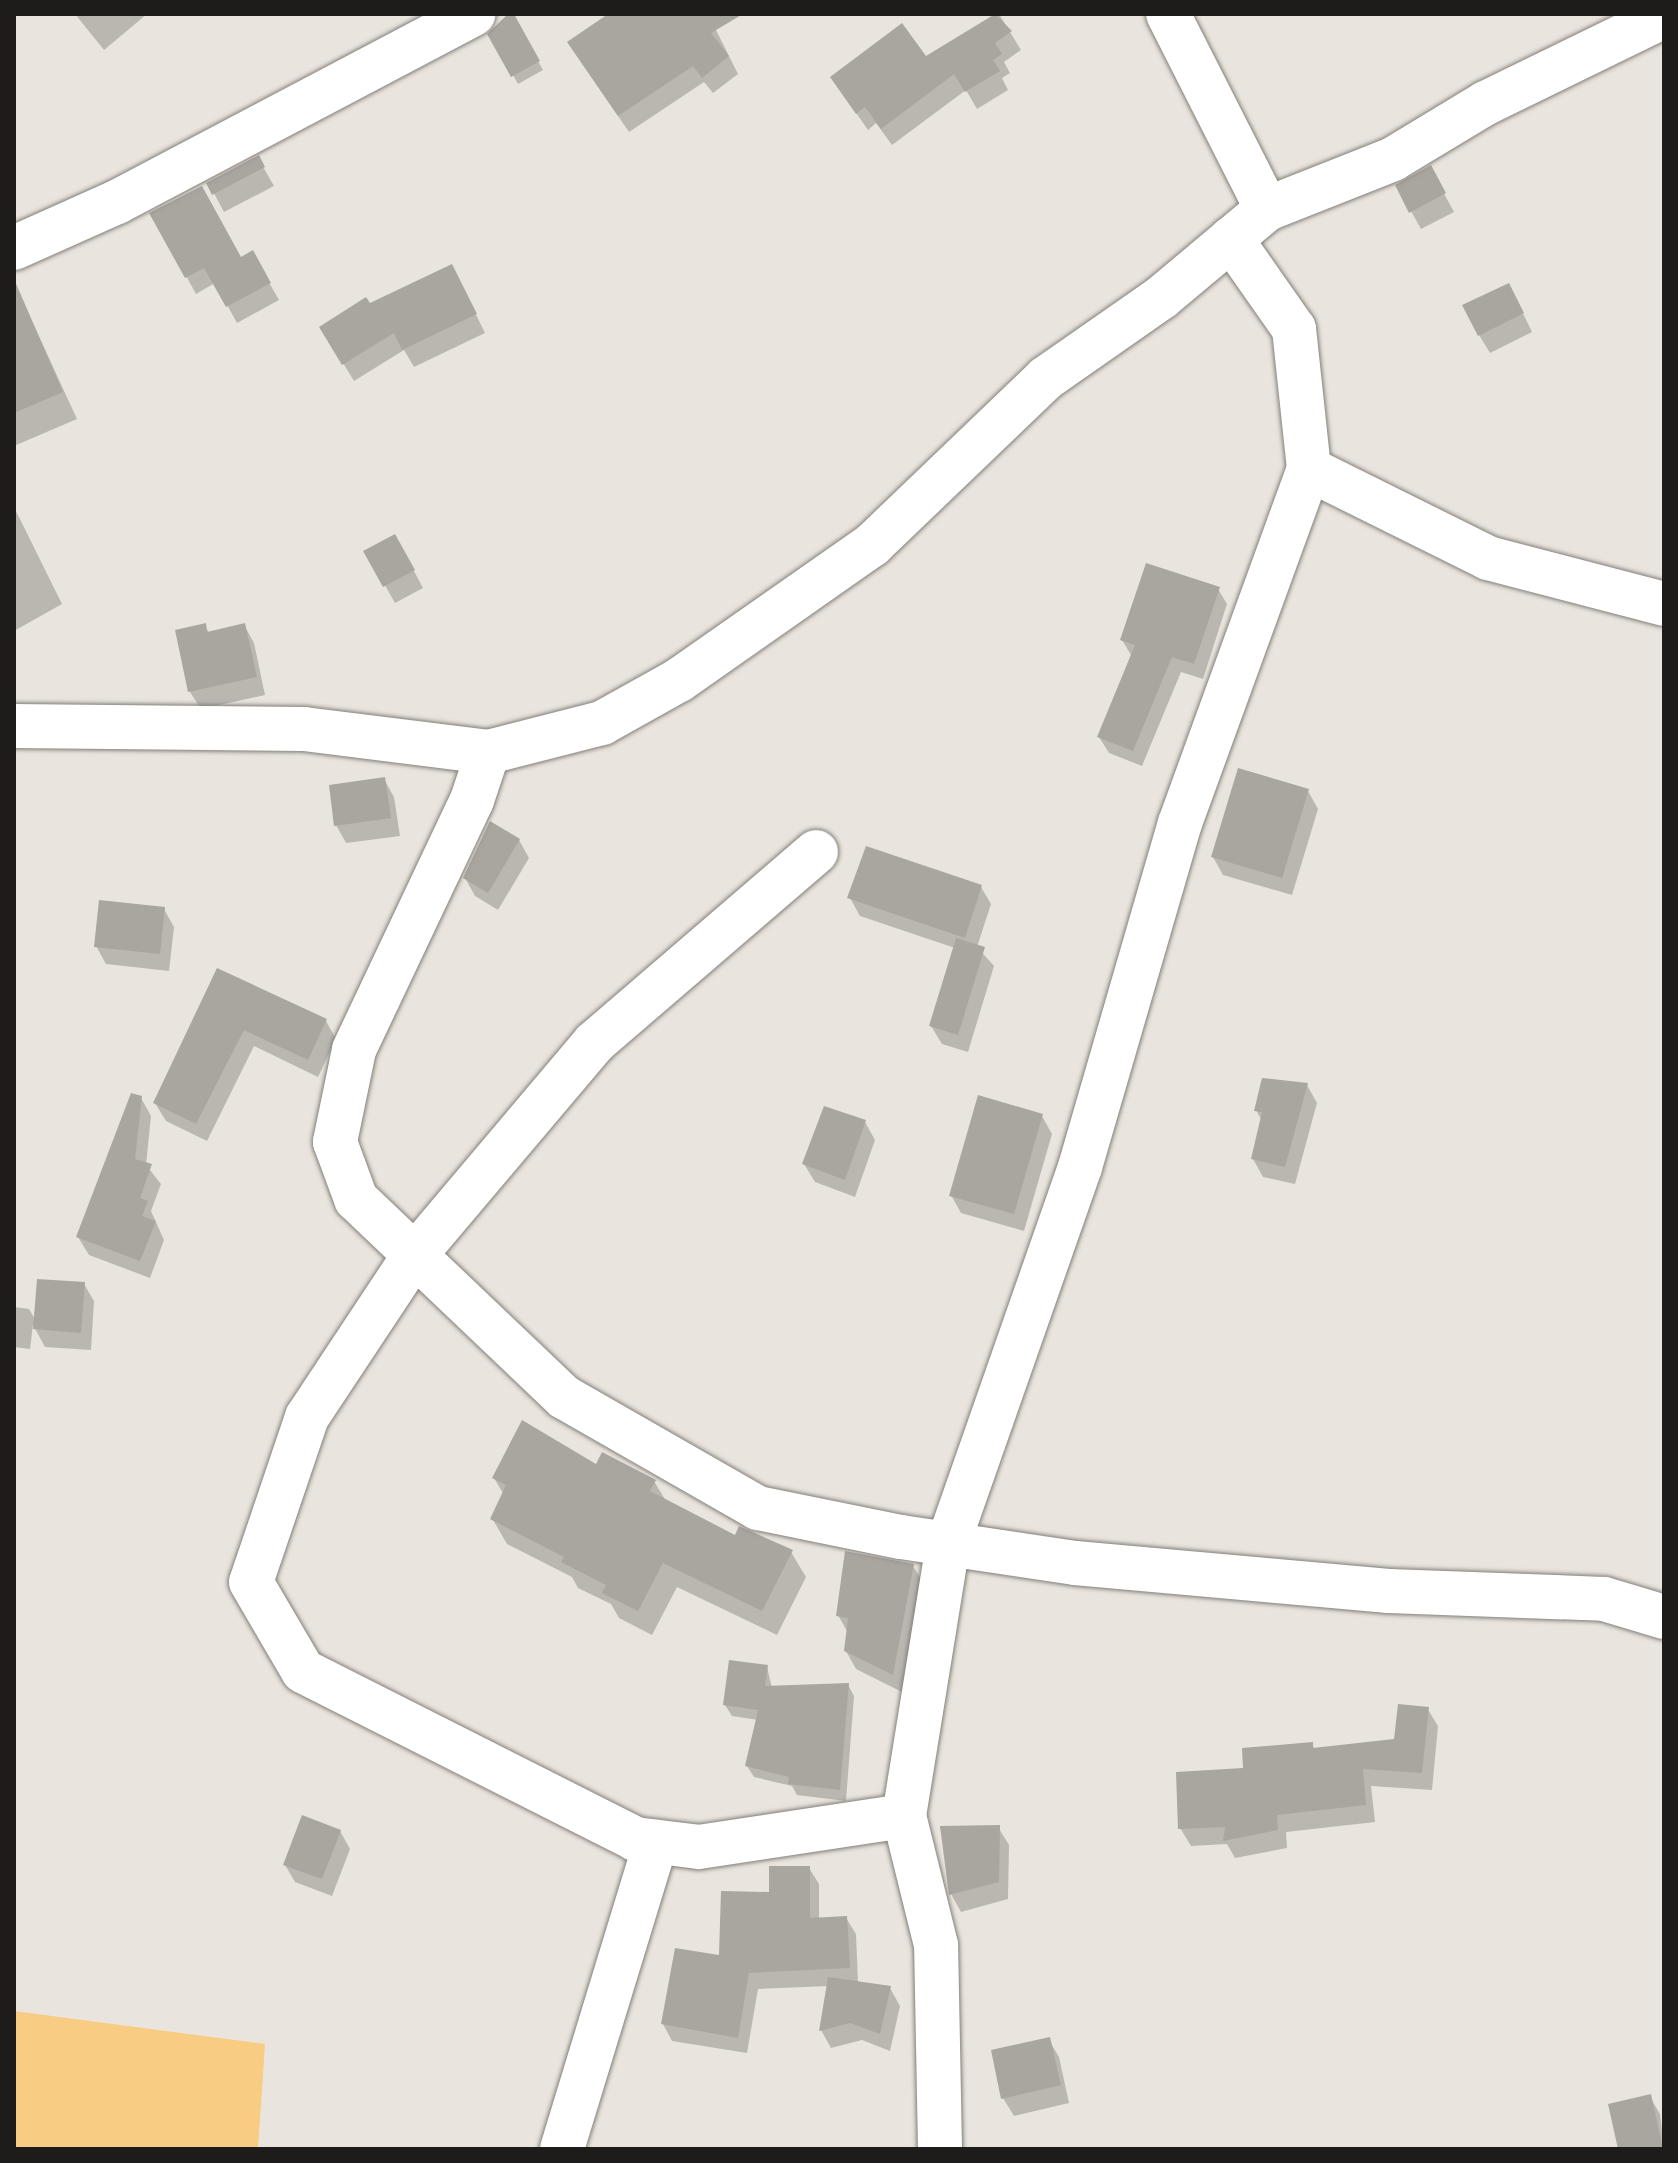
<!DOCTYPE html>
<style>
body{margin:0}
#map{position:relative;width:1678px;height:2163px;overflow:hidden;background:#e9e5de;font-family:"Sofia Sans Condensed",sans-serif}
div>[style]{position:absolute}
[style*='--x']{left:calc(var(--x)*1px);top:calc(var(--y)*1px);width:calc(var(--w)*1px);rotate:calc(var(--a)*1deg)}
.green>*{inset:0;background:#f8cd83}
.shadow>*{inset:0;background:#0003}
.building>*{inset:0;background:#a9a59f}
.roads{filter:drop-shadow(0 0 2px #837f79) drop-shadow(0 0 2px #837f79)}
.minor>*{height:44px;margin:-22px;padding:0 22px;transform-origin:22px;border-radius:22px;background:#fff}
span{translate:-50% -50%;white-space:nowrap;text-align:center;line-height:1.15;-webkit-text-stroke:6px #f7f2eb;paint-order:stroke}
.frame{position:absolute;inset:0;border:16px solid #1e1c1a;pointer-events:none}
</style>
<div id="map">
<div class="green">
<i style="clip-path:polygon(14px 2011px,265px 2044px,258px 2149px,14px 2149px)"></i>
</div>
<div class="shadow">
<i style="clip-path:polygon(75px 14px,147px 14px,104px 50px)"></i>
<i style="clip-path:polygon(612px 14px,708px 14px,738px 74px,713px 93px,704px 82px,629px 132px,579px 59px)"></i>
<i style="clip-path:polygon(999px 14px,1021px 50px,1004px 62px,1010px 73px,1002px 78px,1008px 90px,977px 109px,966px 90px,892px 145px,876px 123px,868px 130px,832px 78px,926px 59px)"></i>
<i style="clip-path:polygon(512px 15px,543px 70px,518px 84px,490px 34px)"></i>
<i style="clip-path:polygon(258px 158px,274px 186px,224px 212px,209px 184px)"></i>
<i style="clip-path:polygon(1430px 168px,1454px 212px,1421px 229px,1397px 186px)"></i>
<i style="clip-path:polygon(152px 214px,241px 259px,252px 253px,279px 300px,237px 323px,215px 283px,196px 294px)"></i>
<i style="clip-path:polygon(14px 282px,77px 419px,14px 446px)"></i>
<i style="clip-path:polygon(461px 284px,485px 333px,414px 367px,404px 350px,354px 381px,321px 327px,369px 306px)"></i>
<i style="clip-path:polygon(1518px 303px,1532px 332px,1490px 353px,1479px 335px)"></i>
<i style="clip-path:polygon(14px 507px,62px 604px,14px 631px)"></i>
<i style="clip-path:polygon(366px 552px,405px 554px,423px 588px,395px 603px)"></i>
<i style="clip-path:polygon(1218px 589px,1227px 604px,1203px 679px,1181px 672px,1142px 766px,1109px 753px,1099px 737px,1131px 655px,1122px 640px)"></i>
<i style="clip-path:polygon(205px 625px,209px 633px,244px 625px,254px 643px,265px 695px,201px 709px,190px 692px,178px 631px)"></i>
<i style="clip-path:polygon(384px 779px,394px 797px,400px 836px,346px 843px,336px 825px)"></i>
<i style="clip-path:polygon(1308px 791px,1318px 809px,1292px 895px,1223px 875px,1213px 857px)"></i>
<i style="clip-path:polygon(519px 840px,529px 858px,498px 910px,475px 896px,465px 878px)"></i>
<i style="clip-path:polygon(981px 887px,991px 904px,977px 947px,994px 966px,968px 1052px,942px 1044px,931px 1026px,955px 948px,860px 916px,850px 898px)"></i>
<i style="clip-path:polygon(164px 909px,174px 927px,169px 971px,106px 964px,96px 946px)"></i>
<i style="clip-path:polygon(218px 970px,326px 1021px,336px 1039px,318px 1077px,254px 1046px,207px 1141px,166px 1121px,155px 1103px)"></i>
<i style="clip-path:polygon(1307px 1085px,1317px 1103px,1295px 1184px,1263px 1177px,1253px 1159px,1262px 1121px,1256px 1110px)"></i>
<i style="clip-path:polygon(141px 1098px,151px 1116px,146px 1165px,161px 1184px,151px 1211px,164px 1240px,150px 1278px,89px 1255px,78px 1237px)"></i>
<i style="clip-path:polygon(1042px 1116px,1052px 1134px,1024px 1231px,961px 1213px,951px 1195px)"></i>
<i style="clip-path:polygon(865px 1122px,875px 1140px,855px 1197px,815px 1182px,804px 1164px)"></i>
<i style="clip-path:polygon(84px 1284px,94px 1301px,91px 1350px,45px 1347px,33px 1325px,30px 1349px,14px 1347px,14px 1307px,29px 1309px,36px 1321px)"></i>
<i style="clip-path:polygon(596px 1467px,654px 1481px,666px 1501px,735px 1538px,791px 1552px,806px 1577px,777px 1635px,677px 1587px,652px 1635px,619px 1618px,611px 1604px,578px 1588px,572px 1577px,507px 1544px,492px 1518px,504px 1495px,494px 1478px)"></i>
<i style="clip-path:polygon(913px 1566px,924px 1584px,902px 1692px,856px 1669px,846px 1651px,848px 1633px,838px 1615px)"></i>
<i style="clip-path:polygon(767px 1667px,772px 1688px,848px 1685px,854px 1696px,846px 1801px,797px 1795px,792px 1786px,754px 1777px,747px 1766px,758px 1720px,732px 1716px,725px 1705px)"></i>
<i style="clip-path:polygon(1427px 1708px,1438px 1726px,1432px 1790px,1371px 1786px,1375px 1822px,1286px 1832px,1287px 1848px,1235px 1858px,1227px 1844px,1191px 1846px,1180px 1828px,1245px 1770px,1312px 1744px,1315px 1750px,1396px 1741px)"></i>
<i style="clip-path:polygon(998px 1827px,1009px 1845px,1008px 1899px,961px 1912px,951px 1894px)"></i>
<i style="clip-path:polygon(340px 1831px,350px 1849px,332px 1896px,295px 1882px,285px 1865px)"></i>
<i style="clip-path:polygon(809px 1868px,819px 1884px,819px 1919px,846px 1918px,856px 1934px,858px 1983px,890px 1988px,900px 2006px,890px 2051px,862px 2040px,831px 2048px,821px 2030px,829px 1986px,758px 1989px,747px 2053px,672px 2041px,663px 2024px,771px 1894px)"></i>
<i style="clip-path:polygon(1049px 2040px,1059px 2057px,1069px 2103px,1014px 2116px,1003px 2098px)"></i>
<i style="clip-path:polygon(1650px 2097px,1660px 2114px,1664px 2149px,1620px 2149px)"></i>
</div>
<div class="building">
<i style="clip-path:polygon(508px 14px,514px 14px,540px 61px,511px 77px,487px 34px)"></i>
<i style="clip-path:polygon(608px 14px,743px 14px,711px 33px,729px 56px,702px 78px,693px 66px,618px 116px,567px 42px)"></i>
<i style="clip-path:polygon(995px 14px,1012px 31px,995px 43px,1002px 54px,993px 60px,1000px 71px,965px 92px,954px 74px,881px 129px,865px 107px,856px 114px,830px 77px,902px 23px,926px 56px)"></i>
<i style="clip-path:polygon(259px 155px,265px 167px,212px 195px,206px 183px)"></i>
<i style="clip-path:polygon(1431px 165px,1446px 193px,1409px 213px,1395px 185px)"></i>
<i style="clip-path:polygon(202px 186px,241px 257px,253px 250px,271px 283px,226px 307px,204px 268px,185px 278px,149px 213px)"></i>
<i style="clip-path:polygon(452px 264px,477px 314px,402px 350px,394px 333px,342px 365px,319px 327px,366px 297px,370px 303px)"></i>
<i style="clip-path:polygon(14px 279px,63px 392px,14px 413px)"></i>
<i style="clip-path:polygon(1509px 283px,1524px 313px,1478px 336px,1462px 305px)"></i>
<i style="clip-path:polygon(395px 534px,415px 570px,383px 587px,363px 551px)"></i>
<i style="clip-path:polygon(1146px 563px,1220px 587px,1194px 664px,1172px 657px,1133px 751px,1097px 737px,1135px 645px,1120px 640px)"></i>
<i style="clip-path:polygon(206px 623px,207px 632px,245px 623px,257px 677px,188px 692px,175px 630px)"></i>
<i style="clip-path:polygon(1238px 768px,1309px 789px,1282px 878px,1211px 857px)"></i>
<i style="clip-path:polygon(385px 777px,391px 818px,334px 826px,329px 785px)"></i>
<i style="clip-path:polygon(490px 821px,520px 839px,488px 893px,463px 878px)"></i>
<i style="clip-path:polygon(866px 846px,982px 885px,965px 938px,847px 898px)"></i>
<i style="clip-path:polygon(99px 900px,165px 907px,160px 954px,94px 947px)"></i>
<i style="clip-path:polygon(956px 938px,985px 947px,958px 1035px,929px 1026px)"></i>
<i style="clip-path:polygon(217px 968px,327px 1019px,308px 1060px,244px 1030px,196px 1124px,153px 1103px)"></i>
<i style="clip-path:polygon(1262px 1078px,1308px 1083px,1285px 1167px,1251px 1159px,1262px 1112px,1254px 1111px)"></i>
<i style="clip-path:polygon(131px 1093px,142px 1096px,135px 1159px,152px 1164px,140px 1198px,148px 1201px,142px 1216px,156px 1221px,140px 1261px,76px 1237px)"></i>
<i style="clip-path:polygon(978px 1095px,1043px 1114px,1014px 1214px,949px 1196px)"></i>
<i style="clip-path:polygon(824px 1106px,866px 1120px,845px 1180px,802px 1164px)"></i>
<i style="clip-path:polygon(37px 1279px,85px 1282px,81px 1333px,33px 1329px)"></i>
<i style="clip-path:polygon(522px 1420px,596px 1464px,602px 1452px,656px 1480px,650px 1491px,735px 1535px,739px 1526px,793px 1550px,762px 1611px,663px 1563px,638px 1611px,602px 1593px,606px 1585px,561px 1562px,564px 1557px,490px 1519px,506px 1485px,492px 1478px)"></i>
<i style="clip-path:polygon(845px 1551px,914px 1564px,893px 1675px,844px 1651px,848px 1618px,836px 1616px)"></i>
<i style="clip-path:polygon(729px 1660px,768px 1665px,765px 1686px,849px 1683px,840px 1790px,788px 1784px,789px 1777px,745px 1766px,758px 1710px,723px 1705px)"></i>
<i style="clip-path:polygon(1398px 1704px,1429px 1707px,1422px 1773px,1363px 1769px,1366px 1805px,1277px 1815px,1278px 1830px,1223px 1841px,1225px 1827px,1178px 1829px,1176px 1772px,1243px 1768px,1242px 1748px,1313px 1742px,1313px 1748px,1394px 1739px)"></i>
<i style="clip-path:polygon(302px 1815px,341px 1830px,322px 1879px,283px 1865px)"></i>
<i style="clip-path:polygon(1000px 1825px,999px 1882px,949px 1895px,940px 1826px)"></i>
<i style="clip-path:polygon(769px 1866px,810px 1866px,810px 1918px,847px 1916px,850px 1968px,749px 1973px,738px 2038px,661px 2024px,675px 1948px,719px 1955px,721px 1891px,769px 1892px)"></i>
<i style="clip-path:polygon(828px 1977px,891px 1986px,880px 2034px,850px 2023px,819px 2031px)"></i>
<i style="clip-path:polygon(1050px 2037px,1061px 2085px,1001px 2099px,991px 2050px)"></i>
<i style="clip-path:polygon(1651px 2094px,1663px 2149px,1618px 2149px,1608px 2104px)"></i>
</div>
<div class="roads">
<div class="minor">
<i style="--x:1168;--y:14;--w:219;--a:63.1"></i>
<i style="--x:14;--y:248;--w:113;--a:-24.1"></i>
<i style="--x:117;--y:202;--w:403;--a:-27.8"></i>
<i style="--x:1309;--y:469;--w:200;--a:26.4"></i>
<i style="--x:1488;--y:558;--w:182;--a:14.6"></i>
<i style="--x:14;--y:726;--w:290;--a:0.6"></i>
<i style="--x:304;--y:729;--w:185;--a:7.1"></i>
<i style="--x:488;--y:752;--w:118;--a:-14.3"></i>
<i style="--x:602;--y:723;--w:88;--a:-29.2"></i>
<i style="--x:679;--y:680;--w:236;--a:-35"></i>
<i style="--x:872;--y:545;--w:241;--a:-43.8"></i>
<i style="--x:1046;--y:378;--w:141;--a:-34.9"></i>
<i style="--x:1162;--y:297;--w:137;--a:-40"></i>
<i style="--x:1267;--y:209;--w:136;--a:-21.6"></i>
<i style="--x:1393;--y:159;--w:109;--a:-31.1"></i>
<i style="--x:1486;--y:103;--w:198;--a:-26"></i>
<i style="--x:488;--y:752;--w:51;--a:108.4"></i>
<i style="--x:472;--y:800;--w:276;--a:115.3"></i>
<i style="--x:354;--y:1050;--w:94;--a:101.7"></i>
<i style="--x:335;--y:1142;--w:61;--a:69.8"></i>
<i style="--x:356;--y:1199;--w:287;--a:43.6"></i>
<i style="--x:564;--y:1397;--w:224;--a:29.8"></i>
<i style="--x:758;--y:1508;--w:146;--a:11.5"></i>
<i style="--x:901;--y:1537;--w:176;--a:8.5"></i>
<i style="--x:1075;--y:1563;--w:315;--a:5.1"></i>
<i style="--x:1389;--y:1591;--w:215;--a:2.1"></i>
<i style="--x:1604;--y:1599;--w:63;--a:16.7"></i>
<i style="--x:816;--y:852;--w:293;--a:139.3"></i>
<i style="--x:594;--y:1043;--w:280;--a:130.2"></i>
<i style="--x:413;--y:1257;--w:192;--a:123.5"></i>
<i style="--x:307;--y:1417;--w:174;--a:108.7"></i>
<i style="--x:251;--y:1582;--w:103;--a:59.7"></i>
<i style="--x:303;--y:1671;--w:372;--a:26.8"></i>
<i style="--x:635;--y:1839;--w:64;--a:7.1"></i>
<i style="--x:699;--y:1847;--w:207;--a:-8.6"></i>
<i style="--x:562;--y:2149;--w:321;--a:-73"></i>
<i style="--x:940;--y:2149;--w:204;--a:-91.1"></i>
<i style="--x:936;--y:1945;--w:133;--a:-103.9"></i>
<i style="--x:904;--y:1816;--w:276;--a:-80.8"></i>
<i style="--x:948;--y:1544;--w:399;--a:-70.7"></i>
<i style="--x:1080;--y:1167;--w:358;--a:-73.8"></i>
<i style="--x:1180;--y:823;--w:377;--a:-70"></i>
<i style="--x:1309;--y:469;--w:141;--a:-96.1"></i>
<i style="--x:1294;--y:329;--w:110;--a:-125"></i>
</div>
</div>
<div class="frame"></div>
</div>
